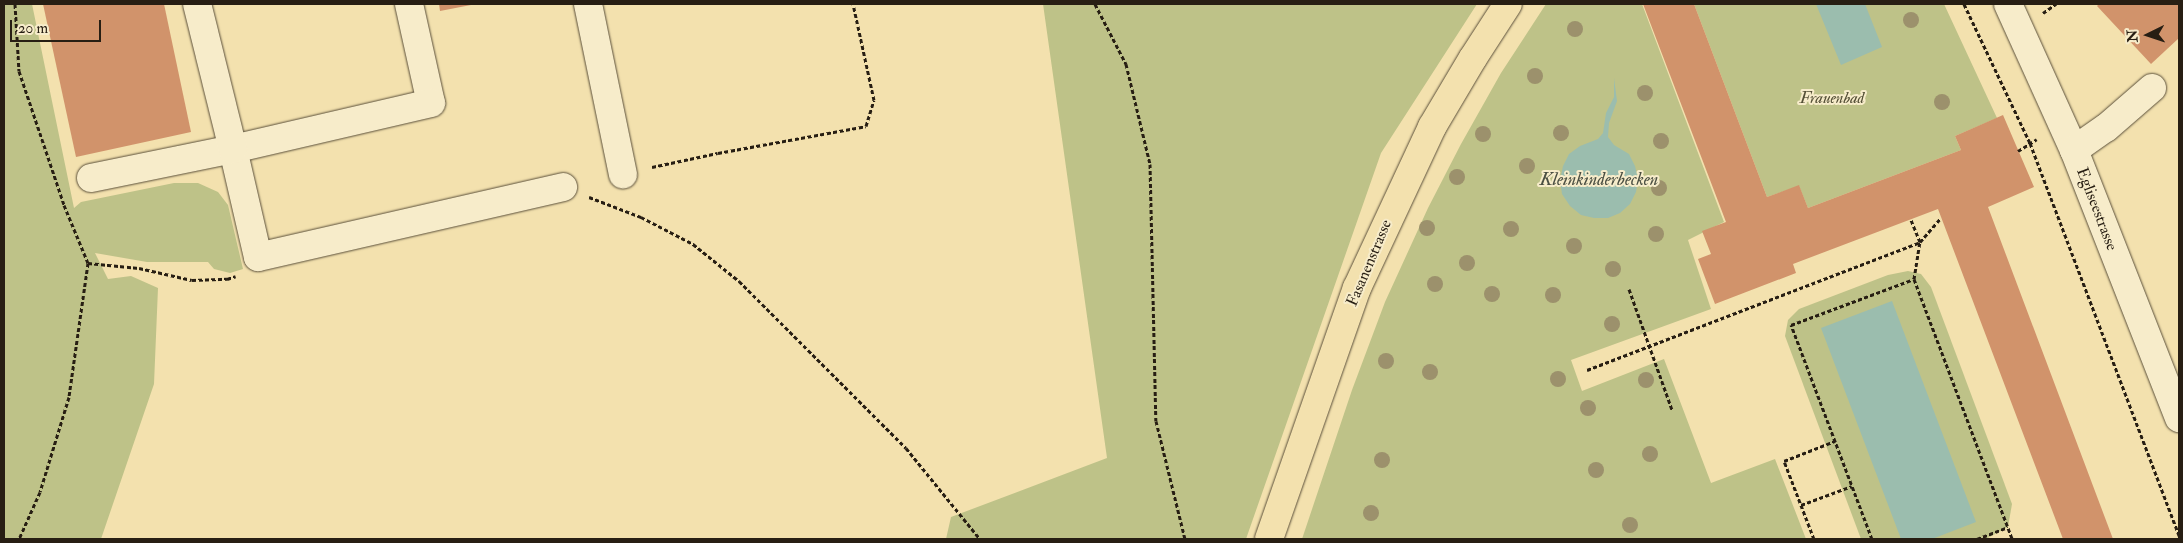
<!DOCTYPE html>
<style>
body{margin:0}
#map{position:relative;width:2183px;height:543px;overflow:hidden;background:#f3e1ae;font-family:"IM FELL Double Pica",serif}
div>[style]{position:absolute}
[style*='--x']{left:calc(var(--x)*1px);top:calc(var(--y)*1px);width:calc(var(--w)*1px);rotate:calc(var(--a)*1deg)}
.green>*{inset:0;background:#bec288}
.water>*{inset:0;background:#9bbdae}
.building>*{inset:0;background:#d1936b}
.path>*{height:3px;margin-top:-1.5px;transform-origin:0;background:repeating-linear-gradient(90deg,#271e13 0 4px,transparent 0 6.5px)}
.roads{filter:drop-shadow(0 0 1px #5a4f3a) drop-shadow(0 0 1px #5a4f3a)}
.minor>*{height:28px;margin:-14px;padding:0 14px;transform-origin:14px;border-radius:14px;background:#f7ecca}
.major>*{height:28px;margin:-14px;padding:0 14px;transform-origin:14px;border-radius:14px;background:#f3e1ae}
.trees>*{width:16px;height:16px;margin:-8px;border-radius:50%;background:#9c916c}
span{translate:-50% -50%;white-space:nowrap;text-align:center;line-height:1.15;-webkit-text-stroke:4px #f7ecca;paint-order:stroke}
.park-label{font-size:16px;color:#544f36;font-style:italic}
.street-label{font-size:16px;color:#271e13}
.water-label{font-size:18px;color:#4a4e42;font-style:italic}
.frame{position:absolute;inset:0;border:5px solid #271e13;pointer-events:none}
.north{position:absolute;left:2123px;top:10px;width:50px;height:50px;-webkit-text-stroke:4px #f7ecca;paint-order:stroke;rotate:266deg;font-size:14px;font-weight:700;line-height:20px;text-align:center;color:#271e13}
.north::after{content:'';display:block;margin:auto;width:18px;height:22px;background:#271e13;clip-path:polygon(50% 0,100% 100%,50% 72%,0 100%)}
.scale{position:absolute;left:10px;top:20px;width:91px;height:22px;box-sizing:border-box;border:2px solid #271e13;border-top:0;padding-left:6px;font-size:15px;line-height:18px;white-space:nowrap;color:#271e13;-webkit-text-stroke:4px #f7ecca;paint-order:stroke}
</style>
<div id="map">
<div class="green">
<i style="clip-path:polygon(4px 4px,32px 4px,74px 208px,81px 202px,174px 183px,198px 183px,218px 192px,228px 205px,243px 269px,230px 273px,214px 269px,208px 262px,147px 262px,95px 253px,108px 279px,131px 276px,158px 288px,154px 384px,101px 539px,4px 539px)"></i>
<i style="clip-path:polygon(1043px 4px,1477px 4px,1381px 153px,1246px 539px,946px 539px,951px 517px,1107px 458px)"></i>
<i style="clip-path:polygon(1546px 4px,1642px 4px,1724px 222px,1688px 240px,1711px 309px,1571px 360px,1582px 391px,1664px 359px,1711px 483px,1775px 459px,1806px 539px,1302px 539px,1352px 390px,1385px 302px,1428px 208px,1461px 144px,1501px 73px)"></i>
<i style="clip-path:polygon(1694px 4px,1944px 4px,1997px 118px,1955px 136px,1961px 150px,1808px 208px,1799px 186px,1767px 197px)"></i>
<i style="clip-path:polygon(1908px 271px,1921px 274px,1931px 287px,2012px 504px,2008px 527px,1986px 539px,1861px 539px,1785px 336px,1788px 320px,1799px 309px,1888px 275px)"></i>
</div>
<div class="water">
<i style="clip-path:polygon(1816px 4px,1865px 4px,1882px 47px,1841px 65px)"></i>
<i style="clip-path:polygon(1614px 78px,1617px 101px,1609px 123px,1608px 137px,1614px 145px,1629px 154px,1635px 166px,1638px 179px,1636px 192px,1630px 204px,1620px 213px,1608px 218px,1594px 218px,1581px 215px,1570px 206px,1562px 194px,1560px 180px,1563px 166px,1569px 154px,1580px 146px,1598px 139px,1603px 133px,1606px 113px,1614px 97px)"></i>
<i style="clip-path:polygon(1892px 301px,1976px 522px,1932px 539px,1901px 539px,1821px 328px)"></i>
</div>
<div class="building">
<i style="clip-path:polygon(43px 4px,164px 4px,191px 132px,76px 157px)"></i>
<i style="clip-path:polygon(439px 4px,471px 4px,471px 5px,440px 11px)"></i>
<i style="clip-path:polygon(1643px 4px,1694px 4px,1767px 197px,1799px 185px,1808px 208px,1961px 150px,1955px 136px,2003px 115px,2034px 187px,1988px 207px,2113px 539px,2063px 539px,1938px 209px,1793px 264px,1796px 273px,1715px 304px,1698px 259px,1711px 254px,1702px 231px,1726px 222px)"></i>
<i style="clip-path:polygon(2099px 4px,2179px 4px,2179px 38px,2151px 64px,2097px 6px)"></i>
</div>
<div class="path">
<i style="--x:15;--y:4;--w:67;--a:86.6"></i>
<i style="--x:19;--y:71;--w:141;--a:71.4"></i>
<i style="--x:64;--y:205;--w:63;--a:67.5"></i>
<i style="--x:88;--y:263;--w:135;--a:98.1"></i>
<i style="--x:69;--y:397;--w:99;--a:107"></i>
<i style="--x:40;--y:492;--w:51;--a:114.1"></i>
<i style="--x:1095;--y:4;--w:68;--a:62.7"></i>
<i style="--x:1126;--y:64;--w:103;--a:76.5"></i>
<i style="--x:1150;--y:164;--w:257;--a:88.7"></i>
<i style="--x:1156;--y:421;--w:122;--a:76.2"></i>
<i style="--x:1964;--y:4;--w:154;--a:64.6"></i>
<i style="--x:2030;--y:143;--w:420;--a:69.2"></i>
<i style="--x:2043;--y:13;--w:16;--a:-35"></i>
<i style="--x:2018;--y:151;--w:22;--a:-32"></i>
<i style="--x:652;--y:167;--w:67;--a:-12"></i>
<i style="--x:718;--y:153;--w:150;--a:-10.3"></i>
<i style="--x:866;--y:126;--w:27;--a:-73"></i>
<i style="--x:874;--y:100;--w:98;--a:-102.3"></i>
<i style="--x:589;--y:197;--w:56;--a:21"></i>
<i style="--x:641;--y:217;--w:59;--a:27.4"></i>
<i style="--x:693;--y:244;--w:59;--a:38.8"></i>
<i style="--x:739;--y:281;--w:236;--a:45"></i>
<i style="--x:906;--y:448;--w:117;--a:50.9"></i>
<i style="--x:88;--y:263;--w:51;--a:5.6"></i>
<i style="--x:139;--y:268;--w:54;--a:12.8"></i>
<i style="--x:192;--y:280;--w:35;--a:-2"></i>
<i style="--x:227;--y:279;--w:9;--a:-18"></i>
<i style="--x:1914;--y:279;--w:37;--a:-81"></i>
<i style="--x:1920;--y:242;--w:32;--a:-49"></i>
<i style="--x:1629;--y:289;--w:128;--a:70.4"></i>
<i style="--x:1587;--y:370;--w:357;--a:-21"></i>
<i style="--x:1920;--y:242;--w:24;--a:-112"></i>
<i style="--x:1801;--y:505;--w:54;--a:-20.4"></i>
<i style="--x:1814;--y:539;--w:84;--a:-111"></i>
<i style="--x:1784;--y:461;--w:55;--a:-21.4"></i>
<i style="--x:1872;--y:539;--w:229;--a:-110.7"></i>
<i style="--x:1791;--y:325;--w:131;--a:-20.5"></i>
<i style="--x:1914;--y:279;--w:278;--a:69.3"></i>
<i style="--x:1977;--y:539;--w:33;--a:-21"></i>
</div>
<div class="roads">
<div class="minor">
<i style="--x:409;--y:4;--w:101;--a:77.5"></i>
<i style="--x:431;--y:103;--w:203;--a:166.9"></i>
<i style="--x:233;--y:149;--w:111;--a:77"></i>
<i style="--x:258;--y:257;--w:313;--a:-12.9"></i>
<i style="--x:588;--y:4;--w:174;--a:78.4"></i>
<i style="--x:2008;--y:4;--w:160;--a:65.7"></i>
<i style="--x:2074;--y:150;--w:288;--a:68.6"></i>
<i style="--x:2074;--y:150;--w:39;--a:-35"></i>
<i style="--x:2106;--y:128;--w:61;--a:-41"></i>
<i style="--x:91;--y:178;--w:145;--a:-11.5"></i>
<i style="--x:233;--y:149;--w:149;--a:-103.9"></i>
</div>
<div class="major">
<i style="--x:1269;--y:539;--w:266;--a:-70.7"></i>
<i style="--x:1357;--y:288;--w:178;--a:-65"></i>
<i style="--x:1432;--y:127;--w:80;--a:-59.3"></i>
<i style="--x:1473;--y:58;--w:64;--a:-57.1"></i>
</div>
</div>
<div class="trees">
<i style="left:1911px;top:20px"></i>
<i style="left:1575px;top:29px"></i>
<i style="left:1535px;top:76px"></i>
<i style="left:1645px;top:93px"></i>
<i style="left:1942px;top:102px"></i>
<i style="left:1561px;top:133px"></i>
<i style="left:1483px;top:134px"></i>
<i style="left:1661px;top:141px"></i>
<i style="left:1527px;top:166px"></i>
<i style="left:1457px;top:177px"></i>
<i style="left:1659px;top:188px"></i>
<i style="left:1427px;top:228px"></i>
<i style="left:1511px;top:229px"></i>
<i style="left:1656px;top:234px"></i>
<i style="left:1574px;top:246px"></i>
<i style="left:1467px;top:263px"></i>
<i style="left:1613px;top:269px"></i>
<i style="left:1435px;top:284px"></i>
<i style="left:1492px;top:294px"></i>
<i style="left:1553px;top:295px"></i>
<i style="left:1612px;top:324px"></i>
<i style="left:1386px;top:361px"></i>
<i style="left:1430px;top:372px"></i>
<i style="left:1558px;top:379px"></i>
<i style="left:1646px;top:380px"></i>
<i style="left:1588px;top:408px"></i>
<i style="left:1650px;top:454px"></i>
<i style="left:1382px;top:460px"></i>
<i style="left:1596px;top:470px"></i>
<i style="left:1371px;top:513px"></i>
<i style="left:1630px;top:525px"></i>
</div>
<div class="park-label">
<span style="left:1832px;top:98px">Frauenbad</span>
</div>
<div class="street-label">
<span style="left:2097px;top:209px;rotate:69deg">Egliseestrasse</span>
<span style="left:1369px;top:263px;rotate:-67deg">Fasanenstrasse</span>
</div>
<div class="water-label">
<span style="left:1599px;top:180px">Kleinkinderbecken</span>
</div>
<div class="frame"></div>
<div class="north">N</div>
<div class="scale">20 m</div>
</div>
